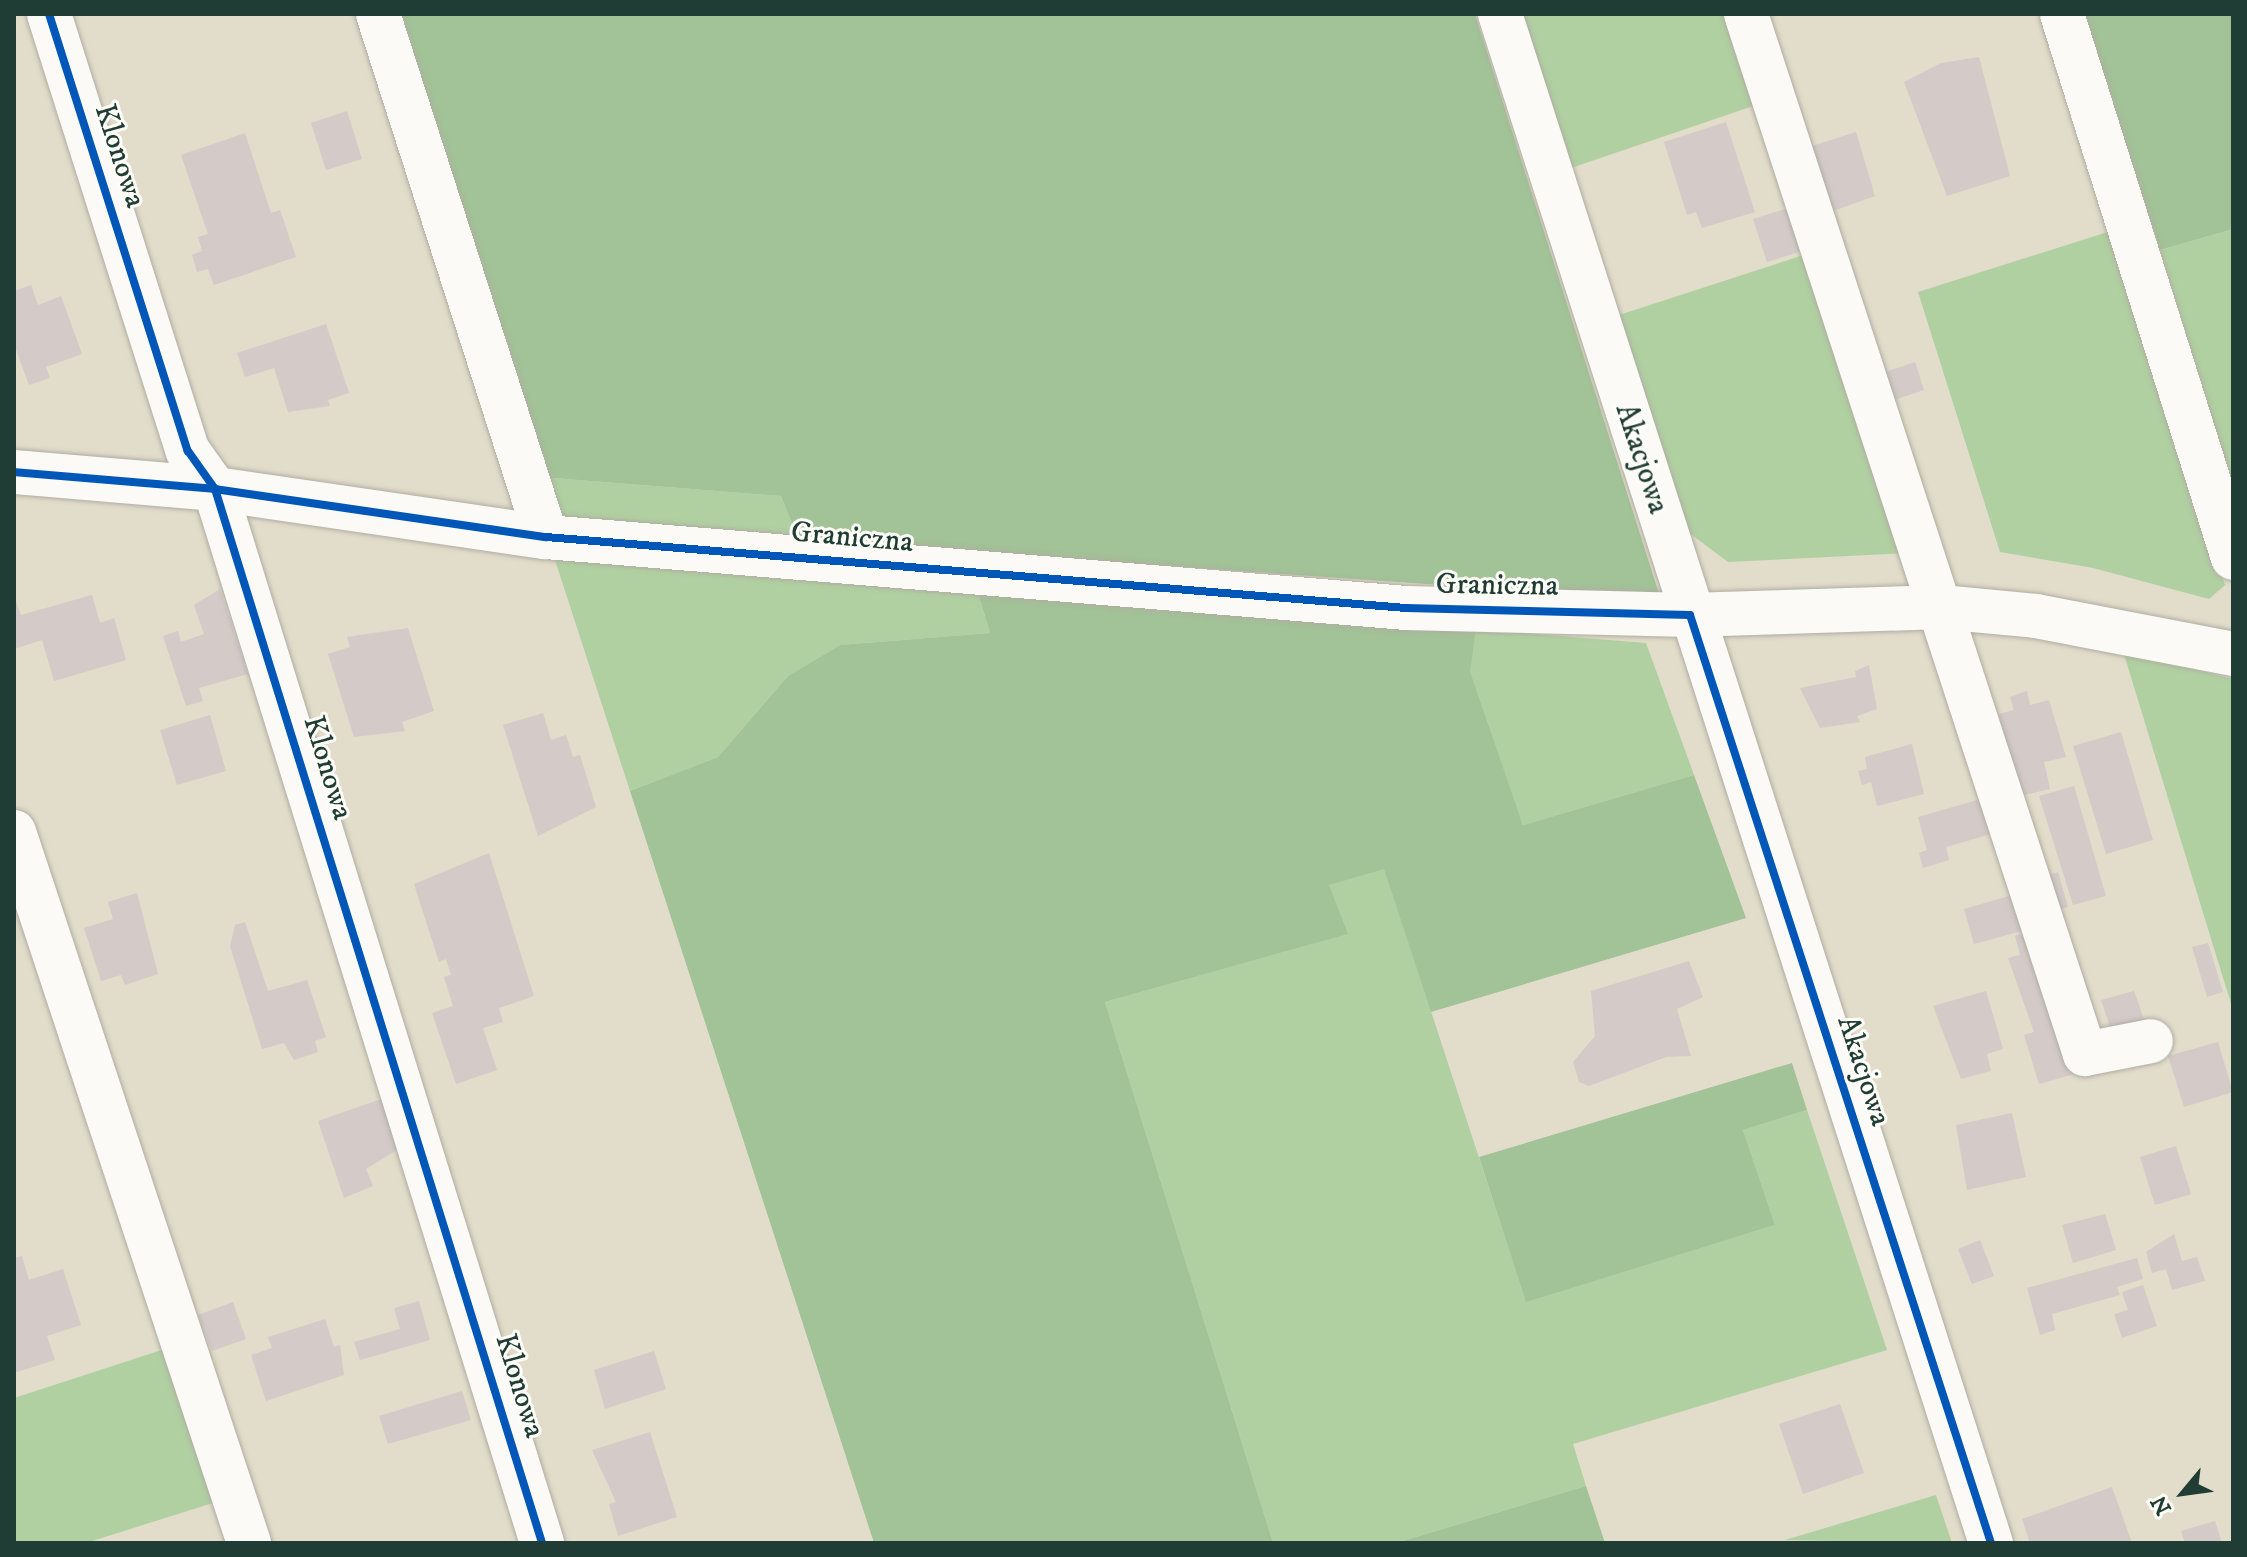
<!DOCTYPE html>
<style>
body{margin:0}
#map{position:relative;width:2247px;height:1557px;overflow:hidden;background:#e2dcca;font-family:"IM FELL DW Pica",serif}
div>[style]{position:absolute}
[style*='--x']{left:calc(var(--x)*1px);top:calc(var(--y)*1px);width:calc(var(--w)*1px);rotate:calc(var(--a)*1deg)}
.green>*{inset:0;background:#b0d0a1}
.forest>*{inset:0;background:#a2c297}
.building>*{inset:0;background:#d4cac8}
.roads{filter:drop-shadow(0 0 2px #afaea2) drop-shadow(0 0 2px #afaea2)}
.minor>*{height:44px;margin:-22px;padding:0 22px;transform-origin:22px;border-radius:22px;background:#fbfaf7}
.cycleway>*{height:8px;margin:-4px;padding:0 4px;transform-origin:4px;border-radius:4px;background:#0057b8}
span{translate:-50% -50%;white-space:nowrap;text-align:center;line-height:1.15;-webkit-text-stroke:6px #fdfcf7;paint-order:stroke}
.street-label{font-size:30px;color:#1f3d34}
.frame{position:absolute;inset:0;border:16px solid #1f3d34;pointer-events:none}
.north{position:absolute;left:2143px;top:1453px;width:80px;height:80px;-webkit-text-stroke:6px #fdfcf7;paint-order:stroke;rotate:241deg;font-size:22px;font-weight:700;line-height:32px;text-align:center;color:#1f3d34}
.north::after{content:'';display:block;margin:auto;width:28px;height:36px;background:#1f3d34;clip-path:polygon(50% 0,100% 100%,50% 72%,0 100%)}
</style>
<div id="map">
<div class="green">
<i style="clip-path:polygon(1519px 14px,1738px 14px,1765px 102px,1568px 169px)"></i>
<i style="clip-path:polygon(2233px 229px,2233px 485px,2160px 250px)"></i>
<i style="clip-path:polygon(2114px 230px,2225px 585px,2209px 599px,2093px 568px,2000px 552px,1918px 292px)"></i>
<i style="clip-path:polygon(1813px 252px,1908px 553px,1728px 562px,1688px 532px,1616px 316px)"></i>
<i style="clip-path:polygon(541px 477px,781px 496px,799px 541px,555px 523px)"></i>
<i style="clip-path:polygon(554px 557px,977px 590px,990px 633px,840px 645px,788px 676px,718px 757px,630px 791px)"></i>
<i style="clip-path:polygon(1476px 629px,1646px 643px,1694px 775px,1523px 825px,1469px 672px)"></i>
<i style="clip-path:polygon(2123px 651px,2233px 679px,2233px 1010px,2212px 942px)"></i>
<i style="clip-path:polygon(1384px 868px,1526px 1301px,1775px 1225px,1743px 1130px,1807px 1110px,1887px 1350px,1573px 1444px,1586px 1486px,1396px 1543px,1273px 1543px,1105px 1002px,1347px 934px,1328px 885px)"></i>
<i style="clip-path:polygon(168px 1348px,219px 1501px,86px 1543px,14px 1543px,14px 1398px)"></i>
<i style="clip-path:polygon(1936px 1495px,1952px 1543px,1785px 1540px)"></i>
</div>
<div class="forest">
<i style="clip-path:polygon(392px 14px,1475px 14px,1661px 600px,799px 541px,781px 496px,541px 477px)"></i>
<i style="clip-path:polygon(2084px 14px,2233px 14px,2233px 229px,2160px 250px)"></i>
<i style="clip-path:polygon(977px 590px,1476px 629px,1470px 672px,1523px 825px,1694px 775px,1746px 918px,1431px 1012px,1384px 869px,1329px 885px,1348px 934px,1105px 1002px,1273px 1543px,874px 1543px,630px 791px,718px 757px,788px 676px,840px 645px,990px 633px)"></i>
<i style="clip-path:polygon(1792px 1063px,1807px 1110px,1743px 1130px,1775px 1225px,1526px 1302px,1479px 1157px)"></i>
<i style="clip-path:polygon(1586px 1486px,1605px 1543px,1396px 1543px)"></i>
</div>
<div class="building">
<i style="clip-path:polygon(1979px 57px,2010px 176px,1947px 196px,1904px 82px,1941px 63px)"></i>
<i style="clip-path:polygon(347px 111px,362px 159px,326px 170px,311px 123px)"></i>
<i style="clip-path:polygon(1726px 122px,1755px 212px,1702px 228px,1696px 212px,1687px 215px,1664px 142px)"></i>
<i style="clip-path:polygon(1856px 132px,1875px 196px,1830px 212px,1809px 147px)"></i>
<i style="clip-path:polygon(245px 133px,271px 213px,280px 210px,296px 257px,214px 285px,208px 269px,197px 272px,192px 255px,202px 251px,198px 237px,208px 234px,181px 155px)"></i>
<i style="clip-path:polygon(1788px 208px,1802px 251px,1767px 262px,1753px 219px)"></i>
<i style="clip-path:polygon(31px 285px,38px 305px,61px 296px,82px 354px,46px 367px,50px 378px,29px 385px,14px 344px,14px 291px)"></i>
<i style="clip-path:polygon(326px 324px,349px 393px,328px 400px,330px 406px,288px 412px,274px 368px,245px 377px,237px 353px)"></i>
<i style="clip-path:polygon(1915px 362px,1924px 390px,1888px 402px,1879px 374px)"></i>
<i style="clip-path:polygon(220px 589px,248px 674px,199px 688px,203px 701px,186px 706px,163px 636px,178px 631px,181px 642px,204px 634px,194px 605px)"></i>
<i style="clip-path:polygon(92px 595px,100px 623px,114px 618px,126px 660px,54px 681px,42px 640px,14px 649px,14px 596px,21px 615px)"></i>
<i style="clip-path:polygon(408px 628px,434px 711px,402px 722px,405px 731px,354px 737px,328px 654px,350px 647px,347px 637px)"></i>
<i style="clip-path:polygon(1869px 665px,1877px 709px,1857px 716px,1860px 722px,1820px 728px,1800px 688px,1856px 677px,1855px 671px)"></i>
<i style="clip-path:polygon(2027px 691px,2030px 705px,2049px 700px,2066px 757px,2044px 762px,2050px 789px,2011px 798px,1999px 714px,2014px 710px,2010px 697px)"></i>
<i style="clip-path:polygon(543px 713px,551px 740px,566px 735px,573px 757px,580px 755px,596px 807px,538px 836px,503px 725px)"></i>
<i style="clip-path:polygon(210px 715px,226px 771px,177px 785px,160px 730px)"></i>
<i style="clip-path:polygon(2121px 732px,2153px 840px,2106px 854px,2073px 746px)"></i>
<i style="clip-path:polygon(1912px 744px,1924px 794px,1877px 806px,1871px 782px,1862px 785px,1858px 771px,1867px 769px,1865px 757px)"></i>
<i style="clip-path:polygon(2074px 786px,2106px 896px,2073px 905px,2039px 796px)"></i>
<i style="clip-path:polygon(1995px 795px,2005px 830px,1946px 847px,1949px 860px,1923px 868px,1919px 853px,1927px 850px,1918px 817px)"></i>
<i style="clip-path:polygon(489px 853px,534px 996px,499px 1008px,503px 1022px,483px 1028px,497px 1070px,456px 1084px,432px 1013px,453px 1006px,444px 977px,451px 975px,446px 959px,439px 962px,414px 884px)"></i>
<i style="clip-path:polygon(2058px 872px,2068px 907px,2053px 912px,2042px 877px)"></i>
<i style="clip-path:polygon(2023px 892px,2033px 928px,1974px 944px,1964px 909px)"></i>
<i style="clip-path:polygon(137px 893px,158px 974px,125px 985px,121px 975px,101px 981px,84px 928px,113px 919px,108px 902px)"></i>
<i style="clip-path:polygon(245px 922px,268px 991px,307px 980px,326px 1037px,315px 1041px,318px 1052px,294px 1060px,284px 1043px,262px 1049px,230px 946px,235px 925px)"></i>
<i style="clip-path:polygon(2037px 929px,2082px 1072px,2039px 1084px,2024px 1035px,2034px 1032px,2008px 958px,2020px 955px,2015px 936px)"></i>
<i style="clip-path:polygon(2208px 943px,2223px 992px,2207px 997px,2192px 947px)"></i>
<i style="clip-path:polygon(1689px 961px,1703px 997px,1677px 1009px,1691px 1056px,1666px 1057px,1589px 1086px,1579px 1082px,1573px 1062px,1595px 1036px,1591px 991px)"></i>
<i style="clip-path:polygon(1986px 991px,2003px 1049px,1987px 1054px,1991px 1071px,1961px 1079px,1933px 1006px)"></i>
<i style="clip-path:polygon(2134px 991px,2148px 1031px,2115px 1041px,2101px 1000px)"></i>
<i style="clip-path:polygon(2218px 1042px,2233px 1092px,2184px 1107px,2168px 1056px)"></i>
<i style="clip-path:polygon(384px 1098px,402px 1147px,366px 1169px,373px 1186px,344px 1198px,318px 1121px)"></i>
<i style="clip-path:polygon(2012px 1113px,2026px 1177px,1967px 1190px,1956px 1125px)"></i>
<i style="clip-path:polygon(2176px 1146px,2191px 1194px,2155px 1205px,2140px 1157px)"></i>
<i style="clip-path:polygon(2105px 1214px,2116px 1250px,2073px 1263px,2062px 1225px)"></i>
<i style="clip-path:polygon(2174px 1234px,2182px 1261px,2197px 1257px,2205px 1281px,2172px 1290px,2166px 1269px,2152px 1273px,2146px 1252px)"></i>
<i style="clip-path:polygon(1980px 1240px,1994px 1276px,1972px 1284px,1958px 1249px)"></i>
<i style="clip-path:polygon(22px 1256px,29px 1280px,63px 1269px,81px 1325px,47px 1336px,55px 1360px,14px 1373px,14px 1258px)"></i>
<i style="clip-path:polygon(2137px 1258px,2143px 1279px,2117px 1287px,2120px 1295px,2052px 1314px,2055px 1330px,2040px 1335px,2027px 1288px)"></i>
<i style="clip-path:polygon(2143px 1285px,2157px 1326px,2122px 1338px,2114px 1314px,2128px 1310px,2122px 1292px)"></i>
<i style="clip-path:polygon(419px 1301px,430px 1340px,360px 1360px,354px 1342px,400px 1329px,394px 1308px)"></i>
<i style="clip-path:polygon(233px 1302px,246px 1339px,212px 1351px,198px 1315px)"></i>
<i style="clip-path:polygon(325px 1319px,334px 1347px,340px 1345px,344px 1375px,266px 1401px,251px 1355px,272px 1348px,268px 1337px)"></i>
<i style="clip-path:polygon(654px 1351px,666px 1389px,605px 1409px,594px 1370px)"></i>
<i style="clip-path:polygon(462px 1391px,471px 1420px,388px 1444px,379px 1416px)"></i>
<i style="clip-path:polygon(1840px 1404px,1864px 1473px,1803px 1494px,1779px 1424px)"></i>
<i style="clip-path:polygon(650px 1432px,677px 1517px,618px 1536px,609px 1504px,616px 1502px,592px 1450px)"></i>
<i style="clip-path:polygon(2112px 1487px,2132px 1543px,2030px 1543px,2022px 1519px)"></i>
<i style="clip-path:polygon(2215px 1521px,2222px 1543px,2185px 1543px,2181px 1531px)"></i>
</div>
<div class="roads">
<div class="minor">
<i style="--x:49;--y:14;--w:459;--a:72.4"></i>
<i style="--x:188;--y:451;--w:47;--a:54.6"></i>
<i style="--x:215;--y:489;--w:1104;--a:72.76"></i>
<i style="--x:378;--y:14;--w:549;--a:72.19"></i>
<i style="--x:1500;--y:14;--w:1606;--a:72.2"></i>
<i style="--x:1746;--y:14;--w:1094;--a:71.95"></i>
<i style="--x:2085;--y:1054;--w:67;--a:-11.1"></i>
<i style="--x:2062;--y:14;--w:570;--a:72.55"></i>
<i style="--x:14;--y:472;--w:202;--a:4.8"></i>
<i style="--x:215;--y:489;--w:334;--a:8.3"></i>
<i style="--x:546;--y:537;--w:863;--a:4.72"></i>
<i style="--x:1406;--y:608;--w:284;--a:1.4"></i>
<i style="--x:1690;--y:615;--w:251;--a:-1.8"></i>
<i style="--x:1941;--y:607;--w:95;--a:5.4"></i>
<i style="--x:2036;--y:616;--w:201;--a:10.9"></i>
<i style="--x:14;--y:832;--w:749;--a:71.71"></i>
</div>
</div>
<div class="cycleway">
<i style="--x:49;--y:14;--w:459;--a:72.4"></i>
<i style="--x:188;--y:451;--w:47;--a:54.6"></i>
<i style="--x:215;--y:489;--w:1104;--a:72.76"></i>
<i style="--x:14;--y:472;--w:202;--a:4.8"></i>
<i style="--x:215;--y:489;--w:334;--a:8.3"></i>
<i style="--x:546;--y:537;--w:863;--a:4.72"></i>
<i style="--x:1406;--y:608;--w:284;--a:1.4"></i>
<i style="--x:1690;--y:615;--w:976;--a:72.03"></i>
</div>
<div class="street-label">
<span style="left:119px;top:156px;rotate:72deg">Klonowa</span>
<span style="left:1641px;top:459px;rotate:72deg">Akacjowa</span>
<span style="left:852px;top:538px;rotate:5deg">Graniczna</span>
<span style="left:1497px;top:586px;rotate:1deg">Graniczna</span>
<span style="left:327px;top:768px;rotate:73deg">Klonowa</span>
<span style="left:1863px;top:1071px;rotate:72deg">Akacjowa</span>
<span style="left:519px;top:1386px;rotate:73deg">Klonowa</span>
</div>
<div class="frame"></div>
<div class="north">N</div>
</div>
